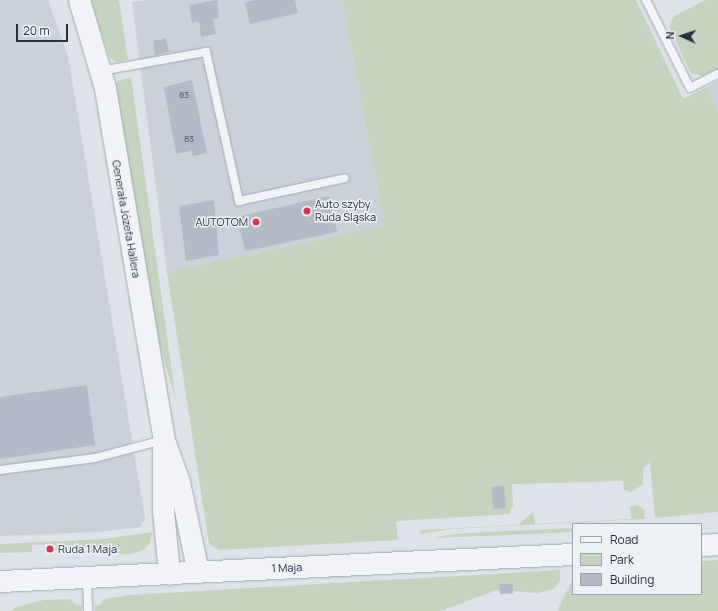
<!DOCTYPE html>
<meta charset="utf-8">
<style>
body{margin:0}
#map{position:relative;width:718px;height:611px;overflow:hidden;background:#dee2e9;font-family:Manrope,sans-serif}
div>[style]{position:absolute}
[style*='--x']{left:calc(var(--x)*1px);top:calc(var(--y)*1px);width:calc(var(--w)*1px);rotate:calc(var(--a)*1deg)}
.built>*{inset:0;background:#cbd1db}
.green>*{inset:0;background:#c4d4be}
.building>*{inset:0;background:#b4bbc7}
.roads{filter:drop-shadow(0 0 1px #a3a9b4) drop-shadow(0 0 1px #a3a9b4)}
.service>*{height:8px;margin:-4px;padding:0 4px;transform-origin:4px;border-radius:4px;background:#f1f3f7}
.tertiary>*{height:21px;margin:-10.5px;padding:0 10.5px;transform-origin:10.5px;border-radius:10.5px;background:#f1f3f7}
.dots>*{width:11px;height:11px;translate:-50% -50%;box-sizing:border-box;border:2px solid #edf1f6;border-radius:50%}
span{translate:-50% -50%;white-space:nowrap;text-align:center;line-height:1.15;-webkit-text-stroke:3px #edf1f6;paint-order:stroke}
.number-label{font-size:9px;color:#495363}
.number-label span{-webkit-text-stroke-width:0}
.poi-label{font-size:11px;color:#253042}
.left{translate:0 -50%;text-align:left}
.right{translate:-100% -50%;text-align:right}
.street-label{font-size:11px;color:#253042}
.legend{position:absolute;left:572px;top:523px;width:130px;height:72px;box-sizing:border-box;background:#edf1f6;border:1px solid #9da4ae;margin:0;padding:5px 7px;list-style:none;font-size:12px;color:#253042}
.legend li{display:flex;align-items:center;gap:8px;height:20px}
.legend b{width:20px;border:1px solid #9da4ae}
.north{position:absolute;left:662px;top:16px;width:40px;height:40px;-webkit-text-stroke:3px #edf1f6;paint-order:stroke;rotate:273deg;font-size:11px;font-weight:700;line-height:16px;text-align:center;color:#253042}
.north::after{content:'';display:block;margin:auto;width:14px;height:18px;background:#253042;clip-path:polygon(50% 0,100% 100%,50% 72%,0 100%)}
.scale{position:absolute;left:16px;top:24px;width:52px;height:18px;box-sizing:border-box;border:2px solid #253042;border-top:0;padding-left:5px;font-size:12px;line-height:14px;white-space:nowrap;color:#253042;-webkit-text-stroke:3px #edf1f6;paint-order:stroke}
</style>
<div id="map">
<div class="built">
<i style="clip-path:polygon(0 0,48px 0,68px 56px,145px 518px,140px 527px,99px 532px,0 536px)"></i>
<i style="clip-path:polygon(149px 0,342px 0,384px 225px,167px 272px,132px 2px)"></i>
<i style="clip-path:polygon(718px 81px,718px 111px,707px 87px)"></i>
</div>
<div class="green">
<i style="clip-path:polygon(91px 0,119px 0,128px 60px,117px 62px,109px 57px)"></i>
<i style="clip-path:polygon(342px 0,636px 0,683px 99px,707px 87px,718px 111px,718px 512px,655px 518px,650px 462px,643px 469px,643px 484px,632px 492px,624px 490px,623px 481px,512px 484px,513px 506px,509px 514px,396px 521px,398px 540px,219px 550px,209px 544px,167px 272px,384px 225px)"></i>
<i style="clip-path:polygon(705px 0,718px 0,718px 69px,703px 76px,691px 73px,669px 27px,673px 17px)"></i>
<i style="clip-path:polygon(131px 77px,176px 401px,152px 318px,114px 87px,118px 81px)"></i>
<i style="clip-path:polygon(637px 505px,644px 509px,645px 519px,451px 529px,419px 534px,421px 530px,518px 525px,533px 512px,535px 524px,631px 519px,630px 506px)"></i>
<i style="clip-path:polygon(573px 528px,573px 532px,434px 538px,452px 534px)"></i>
<i style="clip-path:polygon(152px 532px,150px 543px,144px 549px,132px 554px,107px 554px,79px 549px,48px 550px,47px 544px,32px 545px,32px 552px,0 553px,0 544px,105px 539px)"></i>
<i style="clip-path:polygon(718px 560px,718px 611px,560px 611px,558px 609px,573px 579px,573px 594px,701px 594px,701px 561px)"></i>
<i style="clip-path:polygon(560px 570px,560px 580px,554px 589px,538px 593px,497px 590px,440px 611px,95px 611px,95px 606px,100px 605px,104px 599px,130px 595px)"></i>
<i style="clip-path:polygon(70px 599px,76px 605px,82px 605px,82px 611px,10px 611px,16px 607px,44px 600px)"></i>
</div>
<div class="building">
<i style="clip-path:polygon(217px 0,219px 18px,213px 19px,216px 34px,201px 37px,199px 21px,192px 23px,189px 5px)"></i>
<i style="clip-path:polygon(255px 0,295px 0,298px 13px,250px 24px,245px 2px)"></i>
<i style="clip-path:polygon(166px 38px,169px 52px,155px 55px,153px 41px)"></i>
<i style="clip-path:polygon(192px 80px,207px 153px,193px 156px,192px 151px,176px 154px,164px 87px)"></i>
<i style="clip-path:polygon(329px 196px,337px 232px,245px 251px,237px 217px)"></i>
<i style="clip-path:polygon(214px 200px,219px 255px,186px 261px,179px 206px)"></i>
<i style="clip-path:polygon(87px 385px,95px 445px,0 459px,0 397px)"></i>
<i style="clip-path:polygon(497px 486px,504px 486px,506px 508px,493px 509px,492px 487px)"></i>
<i style="clip-path:polygon(499px 584px,513px 584px,513px 593px,500px 594px)"></i>
</div>
<div class="roads">
<div class="service">
<i style="--x:646;--y:0;--w:98;--a:63.4"></i>
<i style="--x:690;--y:88;--w:31;--a:-27"></i>
<i style="--x:101;--y:71;--w:107;--a:-10.3"></i>
<i style="--x:206;--y:52;--w:153;--a:77.5"></i>
<i style="--x:239;--y:201;--w:108;--a:-12.2"></i>
<i style="--x:0;--y:470;--w:96;--a:-7.2"></i>
<i style="--x:95;--y:458;--w:70;--a:-14.8"></i>
<i style="--x:87;--y:578;--w:33;--a:88"></i>
</div>
<div class="tertiary">
<i style="--x:79;--y:0;--w:92;--a:73.5"></i>
<i style="--x:105;--y:88;--w:357;--a:80.5"></i>
<i style="--x:164;--y:440;--w:45;--a:70.3"></i>
<i style="--x:179;--y:482;--w:92;--a:78.1"></i>
<i style="--x:163;--y:448;--w:62;--a:90"></i>
<i style="--x:163;--y:510;--w:64;--a:84.6"></i>
<i style="--x:701;--y:545;--w:17;--a:-3"></i>
<i style="--x:0;--y:581;--w:574;--a:-2.7"></i>
</div>
</div>
<div class="dots">
<i style="left:307px;top:211px;background:#dd3450"></i>
<i style="left:256px;top:222px;background:#dd3450"></i>
<i style="left:50px;top:549px;background:#dd3450"></i>
</div>
<div class="number-label">
<span style="left:184px;top:95px">83</span>
<span style="left:189px;top:139px">83</span>
</div>
<div class="poi-label">
<span class="left" style="left:315px;top:211px">Auto szyby<br>Ruda Śląska</span>
<span class="right" style="left:248px;top:222px">AUTOTOM</span>
<span class="left" style="left:58px;top:549px">Ruda 1 Maja</span>
</div>
<div class="street-label">
<span style="left:126px;top:219px;rotate:80deg">Generała Józefa Hallera</span>
<span style="left:287px;top:568px;rotate:-2deg">1 Maja</span>
</div>
<ul class="legend">
<li><b style="height:5px;background:#f1f3f7"></b>Road</li>
<li><b style="height:11px;background:#c4d4be"></b>Park</li>
<li><b style="height:11px;background:#b4bbc7"></b>Building</li>
</ul>
<div class="north">N</div>
<div class="scale">20 m</div>
</div>
